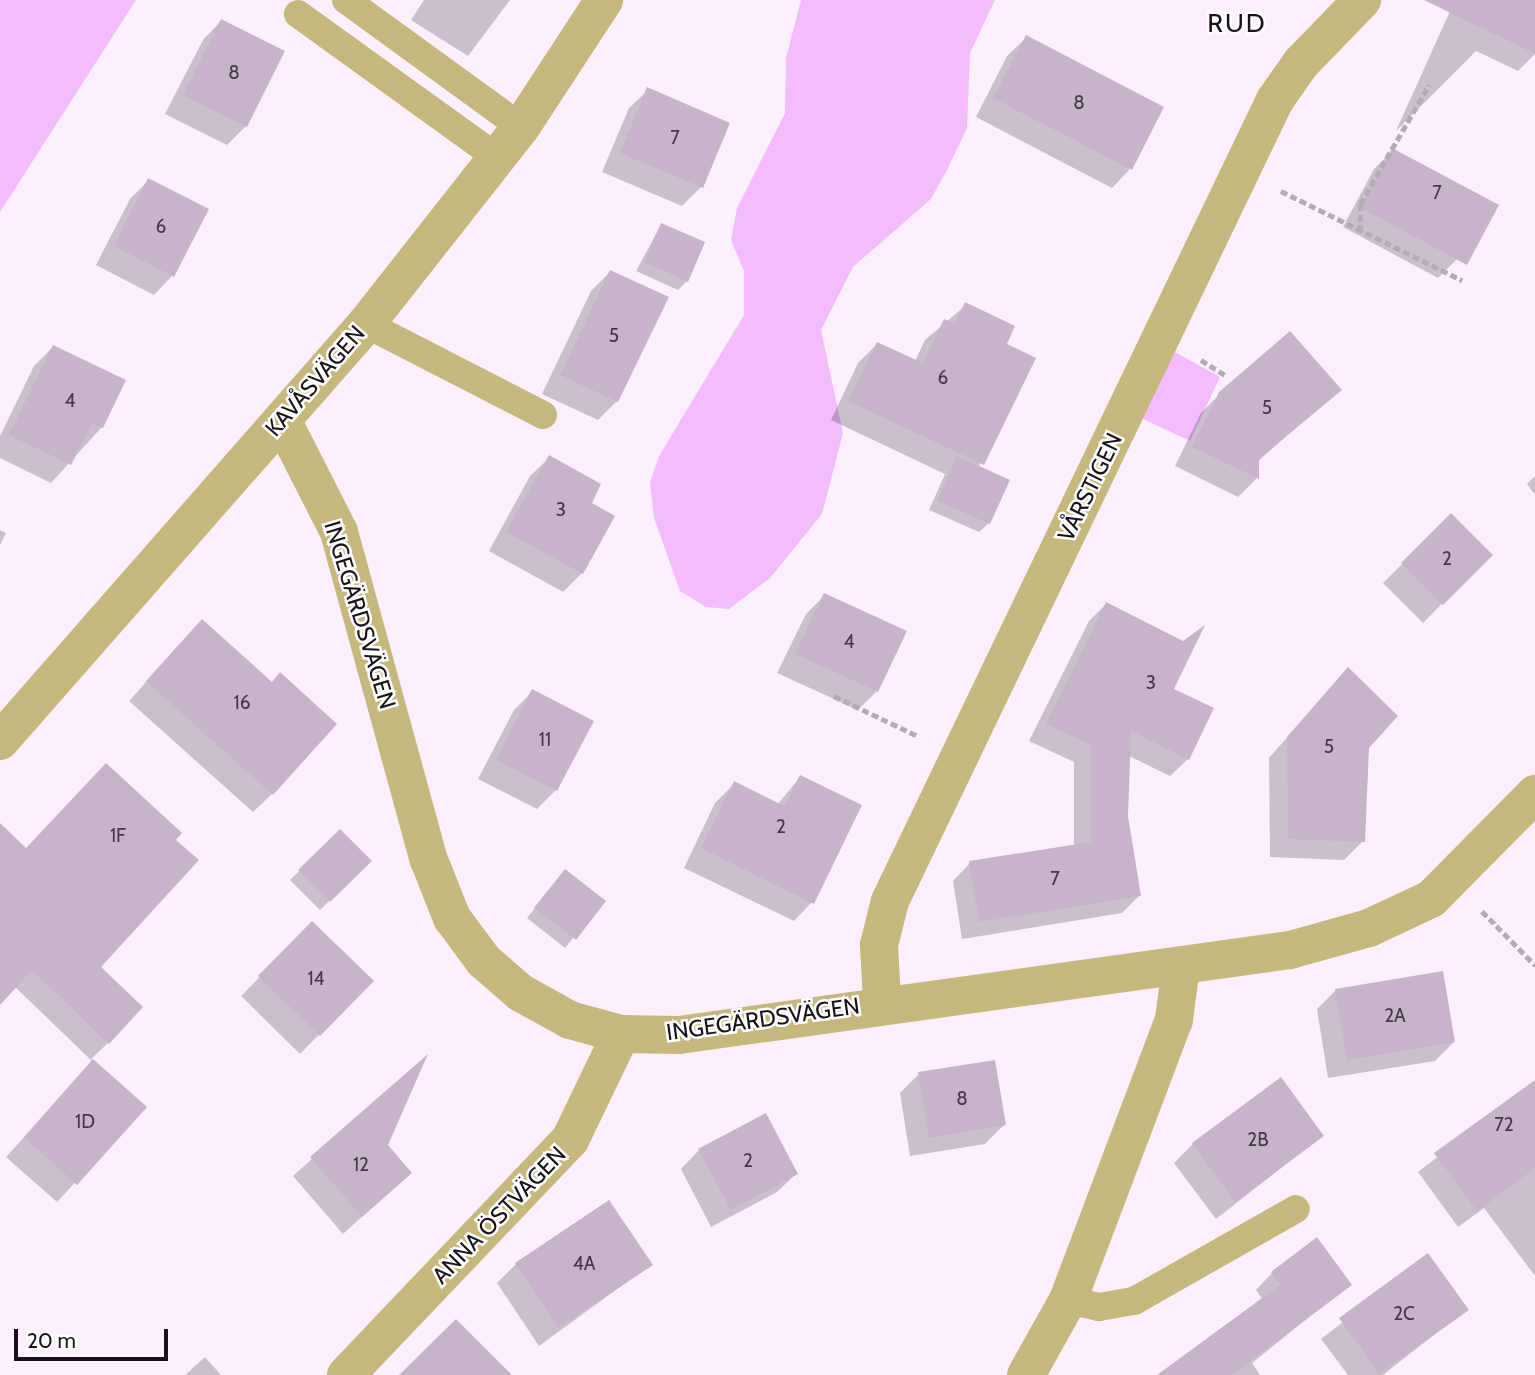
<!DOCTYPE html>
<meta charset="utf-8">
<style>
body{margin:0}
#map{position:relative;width:1535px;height:1375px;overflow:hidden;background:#fcf0ff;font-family:Cabin,sans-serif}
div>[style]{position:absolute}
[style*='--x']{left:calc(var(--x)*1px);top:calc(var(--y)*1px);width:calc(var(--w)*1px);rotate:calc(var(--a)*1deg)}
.green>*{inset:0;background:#f3bcfd}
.shadow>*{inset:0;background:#0003}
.building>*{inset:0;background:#c7b4ca}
.path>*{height:4.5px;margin-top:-2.25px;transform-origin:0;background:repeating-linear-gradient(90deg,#b5abb8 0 7px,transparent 0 10.5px)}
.service>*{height:28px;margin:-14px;padding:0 14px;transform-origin:14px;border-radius:14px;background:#c6b77c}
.minor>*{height:38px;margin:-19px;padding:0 19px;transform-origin:19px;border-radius:19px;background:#c6b77c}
span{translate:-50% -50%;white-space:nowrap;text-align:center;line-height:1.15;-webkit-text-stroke:5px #fff;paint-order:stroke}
.number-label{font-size:19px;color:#443a46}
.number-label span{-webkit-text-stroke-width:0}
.street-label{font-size:23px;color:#18121a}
.quarter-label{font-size:26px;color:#18121a;letter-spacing:2px}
.scale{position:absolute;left:14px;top:1329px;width:154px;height:32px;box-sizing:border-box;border:4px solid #18121a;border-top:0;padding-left:9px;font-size:21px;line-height:24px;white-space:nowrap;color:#18121a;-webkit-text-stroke:5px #fff;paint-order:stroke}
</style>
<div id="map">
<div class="green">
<i style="clip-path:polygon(0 0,136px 0,0 212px)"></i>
<i style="clip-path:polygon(801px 0,995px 0,970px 53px,967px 128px,947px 170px,931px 199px,853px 267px,821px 330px,843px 433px,822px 514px,770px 578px,729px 609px,706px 607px,680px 591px,654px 518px,650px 483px,659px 456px,744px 315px,744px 271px,731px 240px,737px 208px,785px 113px,786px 58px)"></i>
<i style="clip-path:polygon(1175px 352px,1220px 377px,1190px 441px,1141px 418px)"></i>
</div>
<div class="shadow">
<i style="clip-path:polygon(424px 0,510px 0,468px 56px,411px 20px)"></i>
<i style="clip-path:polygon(1455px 0,1535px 0,1535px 54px,1518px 71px,1476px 51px,1396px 131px)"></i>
<i style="clip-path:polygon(221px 21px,246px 126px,227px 145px,165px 114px,203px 40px)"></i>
<i style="clip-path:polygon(1026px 38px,1130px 169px,1112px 188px,976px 117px,1007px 56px)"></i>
<i style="clip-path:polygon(648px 90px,728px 124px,701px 187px,682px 206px,602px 172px,629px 108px)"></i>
<i style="clip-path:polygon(1393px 150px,1457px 259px,1438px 278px,1343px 227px,1374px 169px)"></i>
<i style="clip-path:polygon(149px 180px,172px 276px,154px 295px,96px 265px,130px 199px)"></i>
<i style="clip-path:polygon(661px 225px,687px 281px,678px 290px,636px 271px)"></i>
<i style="clip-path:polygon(610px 272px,617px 401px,598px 420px,542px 394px,591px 291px)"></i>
<i style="clip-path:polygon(966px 305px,1004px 344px,979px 468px,989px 523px,979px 532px,929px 510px,945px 474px,831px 420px,858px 363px,877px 344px,915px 361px,925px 340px)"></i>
<i style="clip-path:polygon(53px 347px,102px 427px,51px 483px,0 458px,0 436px,34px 366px)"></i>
<i style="clip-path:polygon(1339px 390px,1257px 462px,1257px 478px,1238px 497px,1175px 466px,1201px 413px,1221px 393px)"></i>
<i style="clip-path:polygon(549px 458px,582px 573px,563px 592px,489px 551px,530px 476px)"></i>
<i style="clip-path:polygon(1535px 476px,1535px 495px,1527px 484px)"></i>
<i style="clip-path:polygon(1451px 515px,1490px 555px,1423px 623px,1383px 583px)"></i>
<i style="clip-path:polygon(0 530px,6px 533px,0 545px)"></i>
<i style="clip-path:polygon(825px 595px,877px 691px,858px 710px,777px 673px,806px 614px)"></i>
<i style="clip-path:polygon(1106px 604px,1172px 689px,1188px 759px,1170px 776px,1129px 756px,1126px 816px,1139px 896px,1122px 913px,962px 939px,953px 881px,970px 863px,1074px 846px,1074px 762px,1029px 741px,1089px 621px)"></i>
<i style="clip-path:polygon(184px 640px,272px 794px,253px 812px,129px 701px)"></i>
<i style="clip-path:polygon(1348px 669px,1368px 747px,1363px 841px,1344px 860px,1270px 857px,1269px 758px)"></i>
<i style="clip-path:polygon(533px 691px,556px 790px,537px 809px,478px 779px,514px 710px)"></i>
<i style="clip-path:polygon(800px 777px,812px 902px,794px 921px,684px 868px,715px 803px,734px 784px,777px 805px)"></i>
<i style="clip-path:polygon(340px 832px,369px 861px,320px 910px,290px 880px)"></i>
<i style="clip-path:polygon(0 849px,99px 967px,108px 1043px,91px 1059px,145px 1107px,57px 1202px,6px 1157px,93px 1062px,14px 986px,0 1002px)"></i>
<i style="clip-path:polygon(565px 871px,603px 901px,565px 948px,527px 918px)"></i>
<i style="clip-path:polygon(312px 924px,371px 981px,300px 1054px,241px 996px)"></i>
<i style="clip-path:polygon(1336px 990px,1454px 1042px,1435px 1061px,1328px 1078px,1317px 1009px)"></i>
<i style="clip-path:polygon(423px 1060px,386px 1146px,410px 1173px,343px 1234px,293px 1176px)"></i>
<i style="clip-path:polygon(919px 1074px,1004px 1125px,985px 1144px,910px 1156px,900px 1093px)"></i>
<i style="clip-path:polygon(1535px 1082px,1535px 1276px,1484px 1208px,1458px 1227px,1418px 1172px)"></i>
<i style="clip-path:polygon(1322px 1136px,1216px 1219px,1174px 1163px,1193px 1144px)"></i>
<i style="clip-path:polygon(699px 1150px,796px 1174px,777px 1192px,711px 1227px,681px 1169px)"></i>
<i style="clip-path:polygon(1419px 1263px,1459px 1315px,1383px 1375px,1348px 1375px,1321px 1339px)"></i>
<i style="clip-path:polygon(516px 1264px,650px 1265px,539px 1346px,497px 1283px)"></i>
<i style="clip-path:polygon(1272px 1273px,1350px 1284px,1252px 1363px,1260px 1375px,1162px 1375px,1263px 1300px,1256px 1290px)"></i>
<i style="clip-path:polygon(205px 1357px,221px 1375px,185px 1375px)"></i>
</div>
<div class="building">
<i style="clip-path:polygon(1424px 0,1535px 0,1535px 54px)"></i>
<i style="clip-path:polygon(221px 19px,285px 51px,247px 127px,183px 95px)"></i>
<i style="clip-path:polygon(1026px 35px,1164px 107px,1132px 170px,993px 98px)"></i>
<i style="clip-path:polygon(647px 87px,730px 123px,703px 188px,620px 153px)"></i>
<i style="clip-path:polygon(1392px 148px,1499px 205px,1467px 265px,1361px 208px)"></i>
<i style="clip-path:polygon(148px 178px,209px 209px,174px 277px,114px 246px)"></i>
<i style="clip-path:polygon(661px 223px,705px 242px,688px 282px,644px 262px)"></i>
<i style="clip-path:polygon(610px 270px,669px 297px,618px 402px,560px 375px)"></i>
<i style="clip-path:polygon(965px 302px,1015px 326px,1007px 344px,1036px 358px,984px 465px,848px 401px,877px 342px,923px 363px,944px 319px,955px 324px)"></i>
<i style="clip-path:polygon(1290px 331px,1342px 390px,1259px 459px,1259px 479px,1192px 447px,1219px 392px)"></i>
<i style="clip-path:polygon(53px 345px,126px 380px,103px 428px,92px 423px,71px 465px,9px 435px)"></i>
<i style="clip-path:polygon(549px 455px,601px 484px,592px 503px,615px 516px,583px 574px,506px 532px)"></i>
<i style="clip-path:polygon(957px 456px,1010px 480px,990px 524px,937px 501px)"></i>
<i style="clip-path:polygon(1451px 513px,1493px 555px,1443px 605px,1401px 563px)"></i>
<i style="clip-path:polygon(824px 593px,907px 631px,878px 692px,795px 654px)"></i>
<i style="clip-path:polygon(1106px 602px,1183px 641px,1205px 625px,1174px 689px,1214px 708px,1189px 760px,1131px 731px,1128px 816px,1141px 896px,979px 922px,969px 861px,1091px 842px,1091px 745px,1046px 724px)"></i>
<i style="clip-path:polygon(202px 619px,272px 682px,280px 672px,337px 724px,273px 795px,146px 681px)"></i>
<i style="clip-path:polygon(1348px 667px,1398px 716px,1369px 748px,1365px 842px,1288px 839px,1287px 737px)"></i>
<i style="clip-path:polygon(532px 689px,594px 721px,557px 791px,496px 760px)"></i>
<i style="clip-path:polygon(106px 763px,182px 833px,176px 840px,199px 860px,101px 967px,143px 1007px,109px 1044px,32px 970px,0 1005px,0 823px,26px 848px)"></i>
<i style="clip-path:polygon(800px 775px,862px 805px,814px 904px,701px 848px,734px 781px,784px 806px)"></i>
<i style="clip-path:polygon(340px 829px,372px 861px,330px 902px,298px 870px)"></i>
<i style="clip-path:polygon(565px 869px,606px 901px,576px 940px,534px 908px)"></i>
<i style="clip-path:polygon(312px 921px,374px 981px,320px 1036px,258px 976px)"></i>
<i style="clip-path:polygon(1443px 971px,1455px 1042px,1347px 1060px,1335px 989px)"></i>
<i style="clip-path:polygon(428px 1054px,388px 1145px,412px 1173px,362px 1217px,310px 1157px)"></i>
<i style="clip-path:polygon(93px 1059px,147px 1107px,77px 1185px,24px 1137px)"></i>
<i style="clip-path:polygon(995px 1060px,1006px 1125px,929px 1138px,918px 1072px)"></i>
<i style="clip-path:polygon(1281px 1077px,1324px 1136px,1235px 1202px,1192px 1143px)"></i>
<i style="clip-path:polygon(1535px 1080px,1535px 1168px,1477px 1211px,1434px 1153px)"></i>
<i style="clip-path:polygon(766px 1113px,798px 1174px,731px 1210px,698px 1149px)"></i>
<i style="clip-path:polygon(609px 1200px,653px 1265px,558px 1328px,515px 1263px)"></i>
<i style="clip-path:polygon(1317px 1237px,1352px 1285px,1232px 1375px,1157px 1375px,1280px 1285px,1271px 1272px)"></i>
<i style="clip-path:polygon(1428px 1253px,1469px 1310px,1379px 1374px,1339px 1318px)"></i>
<i style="clip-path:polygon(456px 1319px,512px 1375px,399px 1375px)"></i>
</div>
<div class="path">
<i style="--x:1281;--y:191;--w:202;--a:26.2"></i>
<i style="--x:1360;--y:232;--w:28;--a:-90"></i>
<i style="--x:1360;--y:204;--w:138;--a:-59.9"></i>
<i style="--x:1201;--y:360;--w:31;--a:32"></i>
<i style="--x:834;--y:696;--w:93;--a:25.5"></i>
<i style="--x:1482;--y:911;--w:76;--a:45.5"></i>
</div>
<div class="service">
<i style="--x:346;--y:0;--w:216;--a:36"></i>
<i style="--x:298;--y:14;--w:246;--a:35.8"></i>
<i style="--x:366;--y:324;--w:199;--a:27.2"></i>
<i style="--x:1068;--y:1300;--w:32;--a:13"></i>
<i style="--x:1099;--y:1307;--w:36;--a:-10"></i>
<i style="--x:1134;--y:1301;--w:186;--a:-29.6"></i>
</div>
<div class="minor">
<i style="--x:282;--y:420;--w:126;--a:63"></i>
<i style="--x:339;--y:532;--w:340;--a:74.7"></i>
<i style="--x:429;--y:860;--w:62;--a:68.4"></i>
<i style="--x:452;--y:918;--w:54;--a:53.3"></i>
<i style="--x:484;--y:961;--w:49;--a:40.9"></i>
<i style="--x:521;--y:993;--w:56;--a:28.9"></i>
<i style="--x:570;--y:1020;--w:53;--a:15.4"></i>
<i style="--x:621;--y:1034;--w:58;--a:1"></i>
<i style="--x:679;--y:1035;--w:617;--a:-7.92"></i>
<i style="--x:1290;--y:950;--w:82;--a:-15.6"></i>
<i style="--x:1369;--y:928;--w:68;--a:-25.1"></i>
<i style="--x:1431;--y:899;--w:148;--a:-45.3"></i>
<i style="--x:0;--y:741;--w:555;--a:-48.73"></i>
<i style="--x:366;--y:324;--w:251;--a:-51.8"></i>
<i style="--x:521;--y:127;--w:152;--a:-56.8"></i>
<i style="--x:882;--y:1002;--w:57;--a:-93"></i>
<i style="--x:879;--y:945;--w:45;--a:-76"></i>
<i style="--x:890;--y:901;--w:889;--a:-64.33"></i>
<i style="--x:1275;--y:100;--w:45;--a:-54.9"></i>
<i style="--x:1301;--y:63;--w:88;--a:-45.9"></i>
<i style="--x:346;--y:1375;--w:325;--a:-46.4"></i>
<i style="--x:570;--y:1140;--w:118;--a:-64.3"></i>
<i style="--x:1026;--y:1375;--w:86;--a:-60.8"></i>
<i style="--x:1068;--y:1300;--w:299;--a:-69.3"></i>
<i style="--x:1174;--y:1020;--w:55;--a:-82.7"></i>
</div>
<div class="number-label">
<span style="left:234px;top:73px">8</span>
<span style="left:1079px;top:103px">8</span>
<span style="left:675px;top:138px">7</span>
<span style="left:1437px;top:193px">7</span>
<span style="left:161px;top:227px">6</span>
<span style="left:614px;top:336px">5</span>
<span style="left:943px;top:378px">6</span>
<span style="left:70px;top:401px">4</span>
<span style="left:1267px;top:408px">5</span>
<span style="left:561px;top:510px">3</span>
<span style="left:1447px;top:559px">2</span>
<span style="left:849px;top:642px">4</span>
<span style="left:1151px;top:683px">3</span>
<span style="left:242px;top:703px">16</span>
<span style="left:545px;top:740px">11</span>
<span style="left:1329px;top:747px">5</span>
<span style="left:781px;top:827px">2</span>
<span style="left:118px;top:836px">1F</span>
<span style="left:1055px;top:879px">7</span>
<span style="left:316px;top:979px">14</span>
<span style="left:1395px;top:1016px">2A</span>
<span style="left:962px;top:1099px">8</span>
<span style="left:85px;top:1122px">1D</span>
<span style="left:1504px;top:1125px">72</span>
<span style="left:1258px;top:1140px">2B</span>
<span style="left:748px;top:1161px">2</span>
<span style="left:361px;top:1165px">12</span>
<span style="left:584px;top:1264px">4A</span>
<span style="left:1404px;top:1314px">2C</span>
</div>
<div class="street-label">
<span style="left:315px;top:381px;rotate:-49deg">KAVÅSVÄGEN</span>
<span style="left:1090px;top:487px;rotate:-64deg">VÅRSTIGEN</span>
<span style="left:360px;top:615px;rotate:73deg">INGEGÄRDSVÄGEN</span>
<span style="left:763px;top:1019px;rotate:-8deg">INGEGÄRDSVÄGEN</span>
<span style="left:499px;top:1215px;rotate:-46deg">ANNA ÖSTVÄGEN</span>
</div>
<div class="quarter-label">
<span style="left:1237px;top:24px">RUD</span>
</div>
<div class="scale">20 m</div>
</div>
